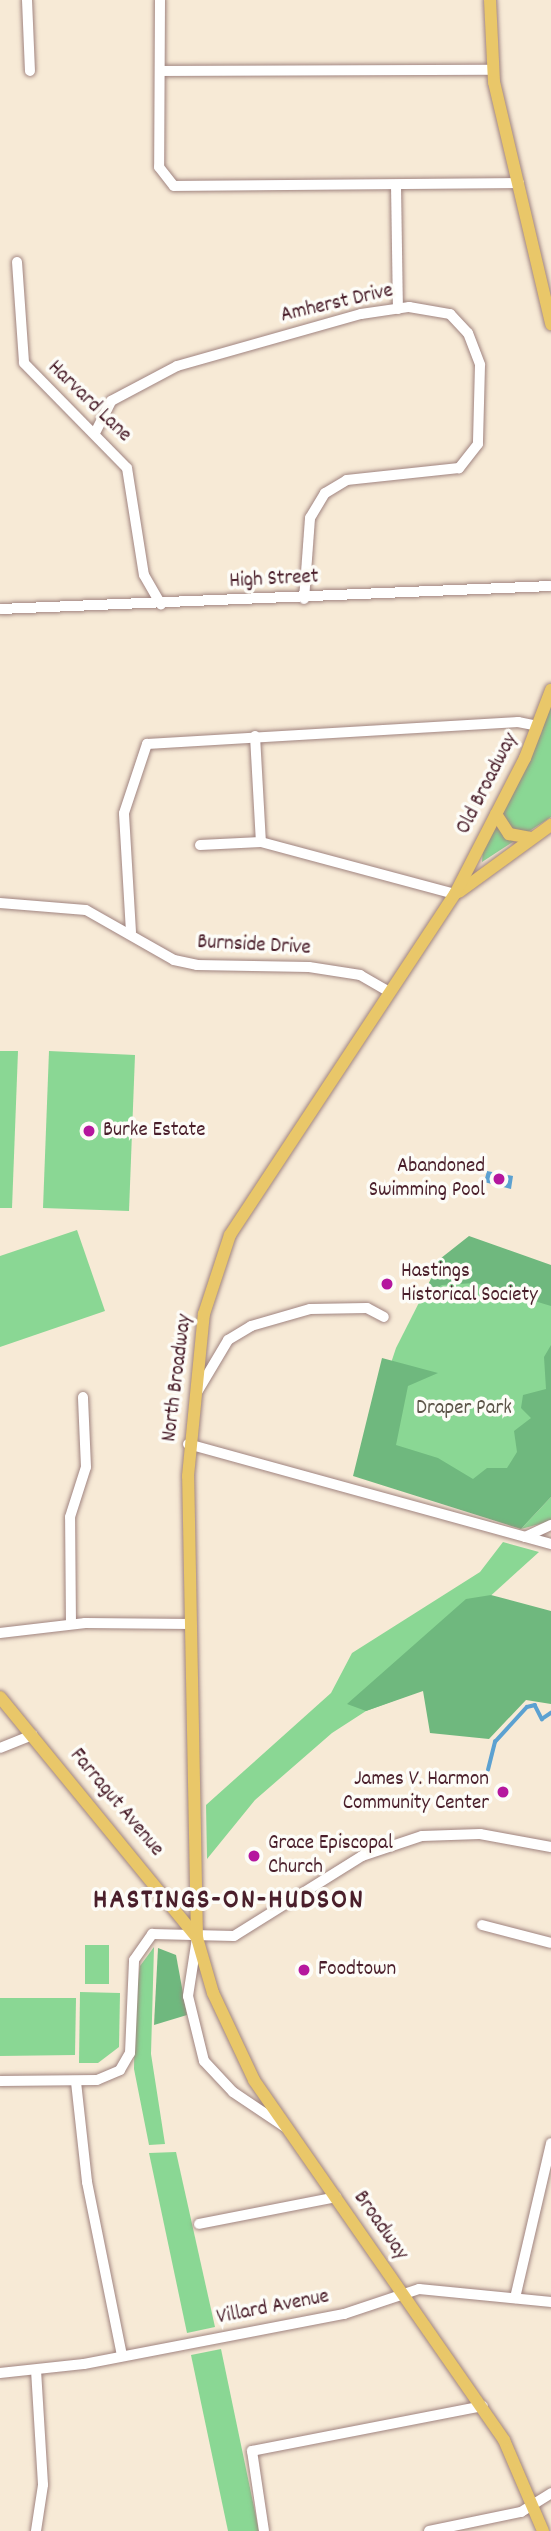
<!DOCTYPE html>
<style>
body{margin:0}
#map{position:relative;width:551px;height:2531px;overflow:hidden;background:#f7ead6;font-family:Dekko,sans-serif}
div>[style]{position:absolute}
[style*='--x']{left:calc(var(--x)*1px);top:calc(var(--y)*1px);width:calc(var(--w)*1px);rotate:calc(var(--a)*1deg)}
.green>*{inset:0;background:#8ad794}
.forest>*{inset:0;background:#6fb87e}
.water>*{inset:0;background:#5ca1d1}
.stream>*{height:3.5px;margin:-1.75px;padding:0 1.75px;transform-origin:1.75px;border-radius:1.75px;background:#5ca1d1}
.roads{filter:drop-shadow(0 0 2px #a08480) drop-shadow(0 0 2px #a08480)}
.minor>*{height:10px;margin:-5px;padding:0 5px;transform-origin:5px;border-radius:5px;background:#fff}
.major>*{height:12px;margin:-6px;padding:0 6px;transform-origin:6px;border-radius:6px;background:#e9c769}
.dots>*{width:19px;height:19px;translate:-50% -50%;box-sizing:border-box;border:4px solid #fdfcf7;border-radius:50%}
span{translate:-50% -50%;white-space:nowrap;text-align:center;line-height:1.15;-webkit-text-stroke:7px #fdfcf7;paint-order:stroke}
.street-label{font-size:21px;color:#4a1f2b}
.poi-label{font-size:21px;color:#4a1f2b}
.left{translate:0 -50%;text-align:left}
.right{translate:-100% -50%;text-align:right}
.park-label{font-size:21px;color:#5d564a}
.district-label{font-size:28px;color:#4a1f2b;font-weight:700;letter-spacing:2px}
</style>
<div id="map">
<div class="green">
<i style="clip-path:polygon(551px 699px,551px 817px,482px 862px,483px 847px,541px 734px)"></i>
<i style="clip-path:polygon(0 1051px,18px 1051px,12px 1208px,0 1208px)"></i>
<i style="clip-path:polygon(49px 1051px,135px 1055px,129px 1211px,43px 1208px)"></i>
<i style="clip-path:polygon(77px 1230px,105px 1311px,0 1347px,0 1256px)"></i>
<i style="clip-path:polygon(435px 1271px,551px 1286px,551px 1445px,513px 1517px,411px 1486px,370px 1426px,396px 1348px)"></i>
<i style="clip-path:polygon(551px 1497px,551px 1521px,521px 1529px)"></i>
<i style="clip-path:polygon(503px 1542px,539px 1552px,486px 1600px,423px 1690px,366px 1711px,332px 1733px,255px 1800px,207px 1859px,206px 1805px,331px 1693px,352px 1653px,480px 1572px)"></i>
<i style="clip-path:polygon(85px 1945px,109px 1945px,109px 1984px,85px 1984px)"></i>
<i style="clip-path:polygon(154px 1947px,151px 2054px,165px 2144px,149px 2145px,134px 2069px,135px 2001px,140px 1966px)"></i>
<i style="clip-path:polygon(80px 1992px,120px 1993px,119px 2047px,98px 2063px,79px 2063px)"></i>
<i style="clip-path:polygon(76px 1998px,75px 2055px,0 2056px,0 1998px)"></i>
<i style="clip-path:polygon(176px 2152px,215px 2327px,187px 2333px,149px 2153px)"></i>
<i style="clip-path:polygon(221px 2349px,259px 2531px,228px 2531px,191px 2355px)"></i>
</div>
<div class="forest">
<i style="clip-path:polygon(469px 1236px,551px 1265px,551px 1306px,475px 1283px,442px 1285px,421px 1299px,435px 1271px,431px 1266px)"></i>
<i style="clip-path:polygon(551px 1345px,551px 1497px,521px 1529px,353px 1476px,382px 1358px,438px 1373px,408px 1386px,396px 1445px,438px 1458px,473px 1479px,487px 1468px,507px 1468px,517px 1452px,514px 1431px,531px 1418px,521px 1408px,523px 1395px,546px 1389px,544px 1357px)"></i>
<i style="clip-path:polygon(491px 1595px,551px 1611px,551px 1704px,526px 1700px,489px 1739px,430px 1733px,423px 1691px,366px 1711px,347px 1704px,466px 1599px)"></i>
<i style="clip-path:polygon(158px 1948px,176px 1955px,187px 2015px,154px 2025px)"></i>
</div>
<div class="water">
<i style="clip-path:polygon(487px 1171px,513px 1176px,511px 1189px,484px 1182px)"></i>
</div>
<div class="stream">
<i style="--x:488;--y:1770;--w:29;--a:-76"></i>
<i style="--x:495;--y:1742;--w:47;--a:-47.6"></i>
<i style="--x:527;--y:1707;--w:8;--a:-14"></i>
<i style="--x:535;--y:1705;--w:16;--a:63"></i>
<i style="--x:542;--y:1719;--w:11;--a:-34"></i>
</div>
<div class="roads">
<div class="minor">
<i style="--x:27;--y:0;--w:71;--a:87.6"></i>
<i style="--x:160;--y:0;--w:167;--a:90.3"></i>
<i style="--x:159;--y:167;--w:24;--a:52"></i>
<i style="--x:174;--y:186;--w:345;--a:-0.5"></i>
<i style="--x:160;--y:71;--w:332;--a:-0.2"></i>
<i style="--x:396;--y:185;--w:124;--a:89.1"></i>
<i style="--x:17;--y:262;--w:101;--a:86"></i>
<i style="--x:24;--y:363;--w:147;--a:45.6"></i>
<i style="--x:127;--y:468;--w:108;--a:81"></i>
<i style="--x:144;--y:575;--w:34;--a:60"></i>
<i style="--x:96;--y:431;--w:34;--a:-63"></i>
<i style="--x:111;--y:401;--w:75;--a:-27.9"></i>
<i style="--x:177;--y:366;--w:191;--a:-15.8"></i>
<i style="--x:361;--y:314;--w:49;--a:-8.3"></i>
<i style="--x:409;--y:307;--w:42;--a:9.7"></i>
<i style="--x:450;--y:314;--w:26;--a:47"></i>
<i style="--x:468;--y:333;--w:34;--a:69"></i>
<i style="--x:480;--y:365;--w:79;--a:91.5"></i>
<i style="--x:478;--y:444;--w:31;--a:128"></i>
<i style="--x:459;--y:468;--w:113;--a:173.9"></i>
<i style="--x:347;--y:480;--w:26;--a:149"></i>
<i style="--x:325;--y:493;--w:29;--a:121"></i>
<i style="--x:310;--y:518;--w:81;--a:94.2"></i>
<i style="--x:0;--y:609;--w:551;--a:-2.39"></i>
<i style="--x:255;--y:736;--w:106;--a:86.8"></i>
<i style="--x:200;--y:845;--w:61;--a:-2.8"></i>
<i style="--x:261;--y:842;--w:201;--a:15"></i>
<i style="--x:0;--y:903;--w:86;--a:4.7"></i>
<i style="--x:86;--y:910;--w:101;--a:29.6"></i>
<i style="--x:174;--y:960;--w:24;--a:12"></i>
<i style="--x:197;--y:965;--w:112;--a:1"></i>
<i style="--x:309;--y:967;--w:52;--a:8.9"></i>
<i style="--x:360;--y:975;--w:34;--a:30"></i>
<i style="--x:131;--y:932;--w:119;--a:-93.4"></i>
<i style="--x:124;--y:813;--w:73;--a:-71.6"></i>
<i style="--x:147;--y:744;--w:372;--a:-3.4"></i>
<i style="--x:518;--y:722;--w:20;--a:11"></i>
<i style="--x:196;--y:1394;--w:63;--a:-59.3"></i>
<i style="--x:228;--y:1340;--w:27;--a:-31"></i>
<i style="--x:251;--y:1326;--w:61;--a:-16.1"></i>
<i style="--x:310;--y:1309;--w:57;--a:-1"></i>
<i style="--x:367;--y:1308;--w:19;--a:28"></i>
<i style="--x:188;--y:1444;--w:377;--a:15.4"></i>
<i style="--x:525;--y:1537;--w:29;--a:-25"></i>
<i style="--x:71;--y:1624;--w:107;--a:-90.5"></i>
<i style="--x:70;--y:1517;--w:52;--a:-72.3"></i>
<i style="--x:86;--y:1467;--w:70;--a:-92.5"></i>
<i style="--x:0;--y:1633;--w:86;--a:-6.7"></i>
<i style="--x:85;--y:1623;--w:106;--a:0.5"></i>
<i style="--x:0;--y:1748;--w:35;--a:-22"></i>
<i style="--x:482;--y:1925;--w:71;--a:14.6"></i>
<i style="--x:197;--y:1938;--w:59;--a:98.8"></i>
<i style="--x:188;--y:1996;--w:67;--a:76.2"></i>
<i style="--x:204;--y:2061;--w:42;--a:46.9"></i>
<i style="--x:233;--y:2092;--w:66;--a:33.9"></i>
<i style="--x:0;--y:2081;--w:97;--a:-0.6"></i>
<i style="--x:97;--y:2080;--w:25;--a:-23"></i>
<i style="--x:120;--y:2070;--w:20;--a:-60"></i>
<i style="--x:130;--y:2053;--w:93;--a:-87.5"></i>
<i style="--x:134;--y:1960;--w:32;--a:-55"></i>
<i style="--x:152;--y:1934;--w:82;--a:1.4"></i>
<i style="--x:234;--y:1936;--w:151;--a:-32"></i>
<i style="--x:362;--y:1856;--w:63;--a:-18.4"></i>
<i style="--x:422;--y:1836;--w:58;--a:-2"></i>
<i style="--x:480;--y:1834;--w:72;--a:10.4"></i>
<i style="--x:76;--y:2082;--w:101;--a:83.7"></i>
<i style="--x:87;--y:2182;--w:177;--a:78.6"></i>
<i style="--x:199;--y:2224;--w:140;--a:-11.1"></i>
<i style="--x:515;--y:2298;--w:159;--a:-76.9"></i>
<i style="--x:36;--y:2370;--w:115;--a:86.5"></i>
<i style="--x:43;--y:2485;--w:47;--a:98.7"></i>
<i style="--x:0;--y:2373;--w:84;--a:-6.1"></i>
<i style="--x:84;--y:2364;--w:265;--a:-10.9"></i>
<i style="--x:344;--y:2314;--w:79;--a:-18.4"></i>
<i style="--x:419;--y:2289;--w:133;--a:5.6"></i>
<i style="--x:264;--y:2531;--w:81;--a:-98.5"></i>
<i style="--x:252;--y:2451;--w:235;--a:-11"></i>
<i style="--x:429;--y:2531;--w:94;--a:-11.7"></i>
<i style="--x:521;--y:2512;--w:36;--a:-32"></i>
</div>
<div class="major">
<i style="--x:490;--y:0;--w:82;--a:87.2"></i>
<i style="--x:494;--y:82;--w:249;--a:76.7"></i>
<i style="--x:496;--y:814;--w:24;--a:57"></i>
<i style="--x:509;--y:834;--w:22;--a:10"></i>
<i style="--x:459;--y:892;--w:114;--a:-36.1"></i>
<i style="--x:0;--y:1697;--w:311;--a:50.7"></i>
<i style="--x:543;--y:2531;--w:99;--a:-113.2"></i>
<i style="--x:504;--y:2440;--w:438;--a:-124.8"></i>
<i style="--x:254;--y:2080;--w:96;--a:-115.2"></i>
<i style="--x:213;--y:1993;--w:57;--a:-106.2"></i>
<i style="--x:197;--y:1938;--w:462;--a:-91.1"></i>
<i style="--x:188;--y:1476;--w:163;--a:-84.4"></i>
<i style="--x:204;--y:1314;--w:83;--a:-71.8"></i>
<i style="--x:230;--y:1235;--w:409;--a:-56.6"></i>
<i style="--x:455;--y:894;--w:153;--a:-62.8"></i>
<i style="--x:525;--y:758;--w:73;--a:-69.1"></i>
</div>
</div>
<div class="dots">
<i style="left:89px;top:1131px;background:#b5179e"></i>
<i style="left:499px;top:1179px;background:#b5179e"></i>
<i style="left:387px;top:1284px;background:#b5179e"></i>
<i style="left:503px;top:1792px;background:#b5179e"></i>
<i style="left:254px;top:1856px;background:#b5179e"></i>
<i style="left:304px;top:1970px;background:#b5179e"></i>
</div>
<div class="street-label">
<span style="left:337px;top:304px;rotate:-13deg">Amherst Drive</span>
<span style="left:89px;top:402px;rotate:44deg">Harvard Lane</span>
<span style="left:274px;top:580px;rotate:-3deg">High Street</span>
<span style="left:488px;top:784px;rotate:-63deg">Old Broadway</span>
<span style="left:254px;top:946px;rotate:3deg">Burnside Drive</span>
<span style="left:178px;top:1378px;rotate:-83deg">North Broadway</span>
<span style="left:116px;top:1803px;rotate:50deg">Farragut Avenue</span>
<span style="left:380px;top:2226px;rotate:55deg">Broadway</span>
<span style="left:273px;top:2308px;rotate:-11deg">Villard Avenue</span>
</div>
<div class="poi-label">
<span class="left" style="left:103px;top:1131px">Burke Estate</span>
<span class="right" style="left:485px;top:1179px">Abandoned<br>Swimming Pool</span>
<span class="left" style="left:401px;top:1284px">Hastings<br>Historical Society</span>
<span class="right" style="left:489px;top:1792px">James V. Harmon<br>Community Center</span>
<span class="left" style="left:268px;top:1856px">Grace Episcopal<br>Church</span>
<span class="left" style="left:318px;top:1970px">Foodtown</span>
</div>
<div class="park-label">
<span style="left:464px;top:1409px">Draper Park</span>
</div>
<div class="district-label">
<span style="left:229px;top:1902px">HASTINGS-ON-HUDSON</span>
</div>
</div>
